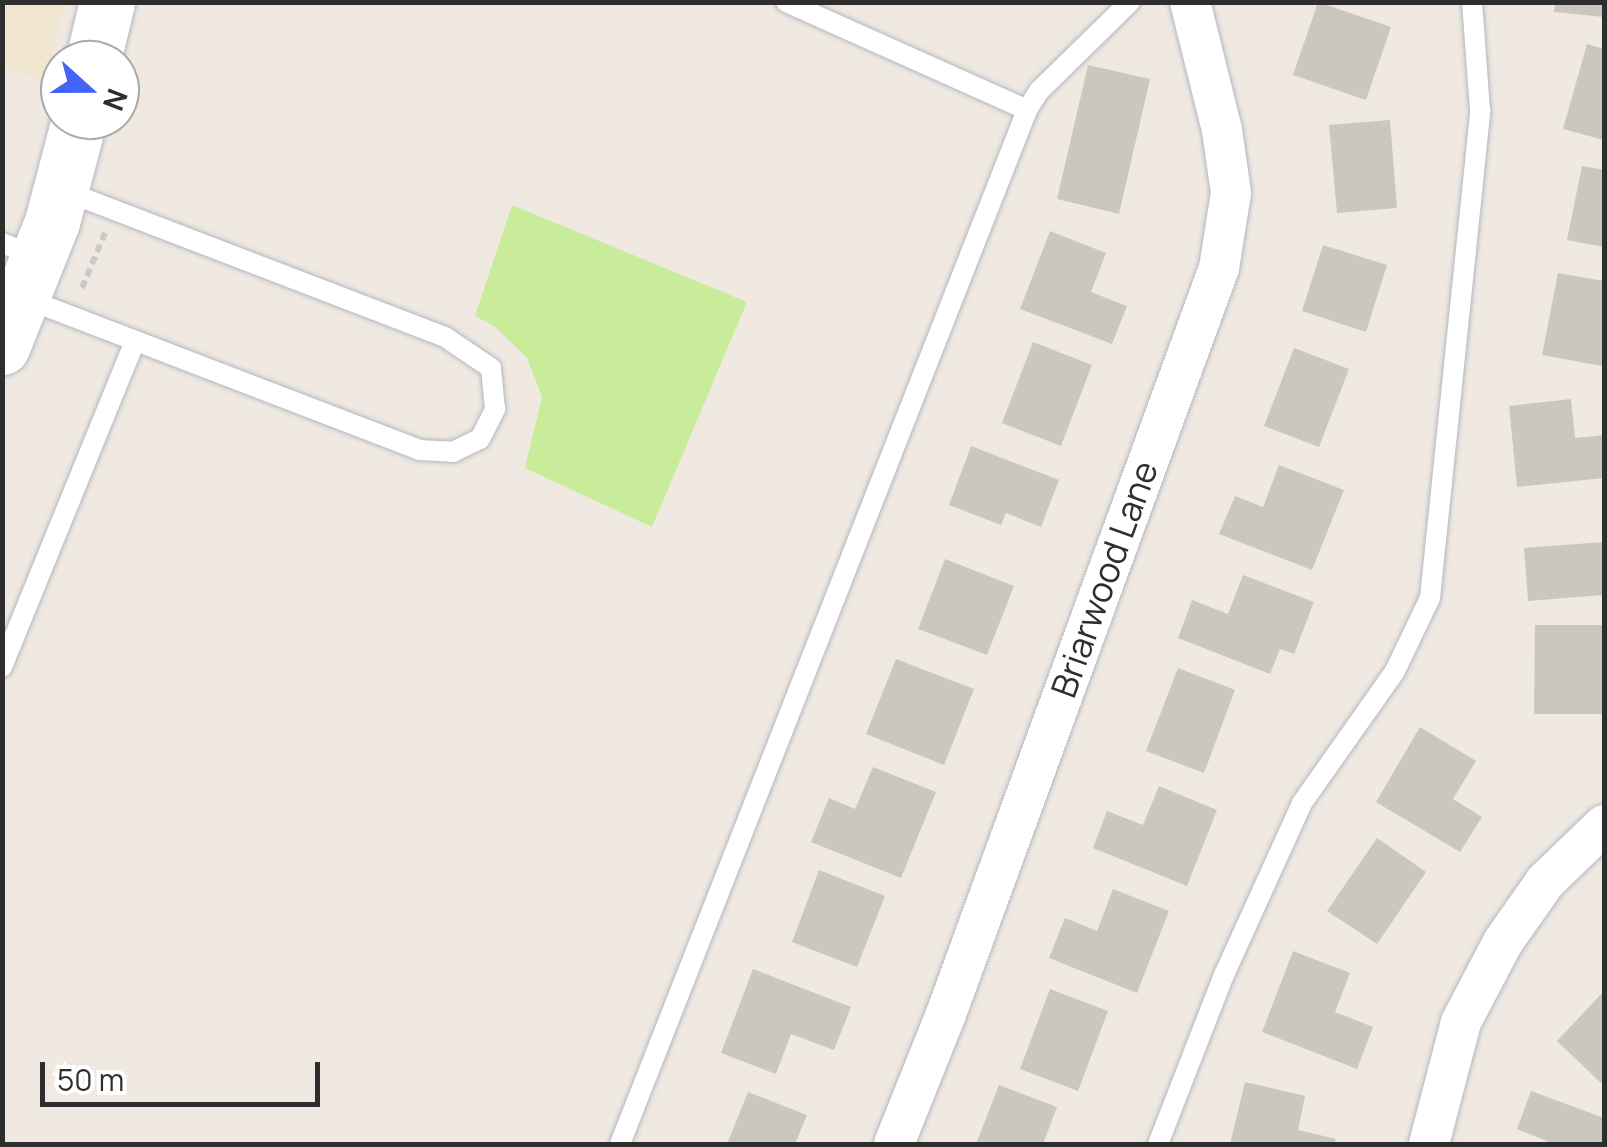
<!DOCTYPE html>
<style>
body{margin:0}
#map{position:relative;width:1607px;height:1147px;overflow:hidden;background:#efe9e1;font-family:Manrope,sans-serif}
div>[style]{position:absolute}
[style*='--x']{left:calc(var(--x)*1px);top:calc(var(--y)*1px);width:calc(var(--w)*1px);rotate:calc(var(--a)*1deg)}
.education>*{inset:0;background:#f0e6d1}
.pitch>*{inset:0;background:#c9ec9a}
.building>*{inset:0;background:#cbc7bf}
.path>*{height:6px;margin-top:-3px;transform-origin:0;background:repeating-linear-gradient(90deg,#c9c9c9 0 8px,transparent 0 13px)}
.roads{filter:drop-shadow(0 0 2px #b4b7c1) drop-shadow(0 0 2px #b4b7c1)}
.lane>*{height:20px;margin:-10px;padding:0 10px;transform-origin:10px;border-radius:10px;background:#fff}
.street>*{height:40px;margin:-20px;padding:0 20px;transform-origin:20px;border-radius:20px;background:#fff}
.secondary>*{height:55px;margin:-27.5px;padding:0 27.5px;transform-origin:27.5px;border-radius:27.5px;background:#fff}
span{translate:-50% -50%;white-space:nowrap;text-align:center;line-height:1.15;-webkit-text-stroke:8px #fff;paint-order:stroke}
.street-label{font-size:35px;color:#2e2e2e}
.frame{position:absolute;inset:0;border:5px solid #2e2e2e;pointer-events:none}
.north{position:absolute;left:40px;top:40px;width:100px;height:100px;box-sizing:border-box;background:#fff;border:2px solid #ababab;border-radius:50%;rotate:111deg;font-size:28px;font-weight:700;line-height:40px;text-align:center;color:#2e2e2e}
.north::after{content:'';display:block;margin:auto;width:35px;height:45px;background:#4264fb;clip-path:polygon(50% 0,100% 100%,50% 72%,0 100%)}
.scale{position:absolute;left:40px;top:1062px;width:280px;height:45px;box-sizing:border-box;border:5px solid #2e2e2e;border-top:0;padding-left:12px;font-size:30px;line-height:35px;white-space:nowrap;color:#2e2e2e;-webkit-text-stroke:8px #fff;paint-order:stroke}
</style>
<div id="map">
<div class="education">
<i style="clip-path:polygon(2px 3px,66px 3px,44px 83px,3px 67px)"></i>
</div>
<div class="pitch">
<i style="clip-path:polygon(512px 205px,747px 302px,652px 527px,525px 468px,542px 397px,527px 358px,494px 326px,475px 316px)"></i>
</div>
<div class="building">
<i style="clip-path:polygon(1318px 2px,1391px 27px,1366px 100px,1293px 75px)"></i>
<i style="clip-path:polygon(1555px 2px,1604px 2px,1604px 17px,1554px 12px)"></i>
<i style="clip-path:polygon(1587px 44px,1604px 49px,1604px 140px,1563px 129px)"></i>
<i style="clip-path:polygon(1088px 65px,1150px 79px,1119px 214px,1057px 199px)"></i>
<i style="clip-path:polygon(1390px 120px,1397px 208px,1337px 213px,1329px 125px)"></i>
<i style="clip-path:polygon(1582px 166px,1604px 170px,1604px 247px,1567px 240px)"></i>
<i style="clip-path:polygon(1050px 231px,1106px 253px,1091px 292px,1127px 306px,1112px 344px,1020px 309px)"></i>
<i style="clip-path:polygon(1323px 245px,1387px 265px,1366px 332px,1302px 311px)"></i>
<i style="clip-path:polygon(1558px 273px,1604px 281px,1602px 366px,1542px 355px)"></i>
<i style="clip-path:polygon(1033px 342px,1092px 365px,1061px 446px,1002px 423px)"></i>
<i style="clip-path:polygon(1294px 348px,1349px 369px,1319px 447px,1264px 426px)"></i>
<i style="clip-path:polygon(1571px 399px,1575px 438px,1604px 435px,1604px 478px,1517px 487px,1509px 406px)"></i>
<i style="clip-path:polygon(971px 446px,1059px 480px,1041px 527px,1006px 513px,1001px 525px,949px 505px)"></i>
<i style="clip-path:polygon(1279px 465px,1344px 490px,1312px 570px,1219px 534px,1235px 496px,1263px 507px)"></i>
<i style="clip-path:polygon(1604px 542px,1604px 595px,1528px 601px,1524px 548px)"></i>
<i style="clip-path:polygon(945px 559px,1014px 586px,987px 655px,918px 629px)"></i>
<i style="clip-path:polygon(1243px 575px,1314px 602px,1294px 654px,1280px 649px,1270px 674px,1178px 638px,1192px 600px,1228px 614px)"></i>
<i style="clip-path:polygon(1535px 625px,1604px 625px,1604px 714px,1534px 714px)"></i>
<i style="clip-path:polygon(896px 659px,974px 689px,944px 765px,866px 734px)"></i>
<i style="clip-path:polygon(1178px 668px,1235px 690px,1204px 773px,1146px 751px)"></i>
<i style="clip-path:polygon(1420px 727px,1476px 761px,1453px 799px,1482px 817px,1460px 852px,1376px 802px)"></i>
<i style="clip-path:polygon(873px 767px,936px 792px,901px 878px,811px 842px,829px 798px,855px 809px)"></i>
<i style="clip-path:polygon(1159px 786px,1217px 810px,1187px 886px,1093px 848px,1107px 811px,1143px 825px)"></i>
<i style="clip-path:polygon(1377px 838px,1426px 872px,1377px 944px,1327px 911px)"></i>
<i style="clip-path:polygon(819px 870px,885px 896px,857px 967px,792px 942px)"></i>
<i style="clip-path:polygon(1113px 889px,1169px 911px,1137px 993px,1049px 958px,1065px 918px,1097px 931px)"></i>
<i style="clip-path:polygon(1293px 951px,1350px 973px,1335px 1012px,1373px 1027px,1357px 1069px,1262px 1032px)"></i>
<i style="clip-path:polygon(753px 969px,851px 1007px,834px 1050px,791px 1034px,776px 1074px,721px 1053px)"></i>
<i style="clip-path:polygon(1050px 989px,1108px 1011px,1078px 1091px,1020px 1069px)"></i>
<i style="clip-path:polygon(1604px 991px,1604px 1079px,1601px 1083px,1557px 1041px)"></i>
<i style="clip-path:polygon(1245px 1082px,1305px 1096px,1298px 1130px,1336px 1139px,1334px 1144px,1230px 1144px)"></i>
<i style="clip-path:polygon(999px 1085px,1057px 1107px,1043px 1144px,976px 1144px)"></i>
<i style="clip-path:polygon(1531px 1091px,1604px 1118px,1604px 1144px,1554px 1144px,1517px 1129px)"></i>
<i style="clip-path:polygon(748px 1092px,807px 1115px,795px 1144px,727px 1144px)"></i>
</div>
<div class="path">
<i style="--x:82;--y:288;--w:60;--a:-67.3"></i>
</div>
<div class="roads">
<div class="lane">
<i style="--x:786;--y:2;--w:264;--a:24.1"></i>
<i style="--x:2;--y:243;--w:38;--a:22"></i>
<i style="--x:24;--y:298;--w:423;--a:21"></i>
<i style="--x:419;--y:450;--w:34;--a:3"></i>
<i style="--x:453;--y:452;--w:30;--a:-26"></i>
<i style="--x:480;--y:439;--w:34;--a:-63"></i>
<i style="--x:495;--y:409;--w:41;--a:-95.6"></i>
<i style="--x:491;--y:368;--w:55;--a:-146"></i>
<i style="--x:445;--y:337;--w:408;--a:-159"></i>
<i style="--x:2;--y:667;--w:352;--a:-67.8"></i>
<i style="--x:620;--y:1144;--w:1111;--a:-68.51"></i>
<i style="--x:1027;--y:110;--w:22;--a:-58"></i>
<i style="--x:1039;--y:91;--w:127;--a:-44.4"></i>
<i style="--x:1158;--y:1144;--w:181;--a:-68.7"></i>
<i style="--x:1224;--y:975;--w:189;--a:-65.6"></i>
<i style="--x:1302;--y:803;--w:161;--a:-54.8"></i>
<i style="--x:1395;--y:671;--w:81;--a:-64.4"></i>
<i style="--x:1430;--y:598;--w:491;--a:-84.1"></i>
<i style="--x:1480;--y:110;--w:108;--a:-94.2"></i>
</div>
<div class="street">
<i style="--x:894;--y:1144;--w:140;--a:-68.2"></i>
<i style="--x:946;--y:1014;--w:794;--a:-69.9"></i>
<i style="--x:1219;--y:268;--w:76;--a:-80.9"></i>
<i style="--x:1231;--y:193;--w:64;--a:-98.1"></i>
<i style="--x:1222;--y:130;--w:132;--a:-104"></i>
<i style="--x:1429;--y:1144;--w:126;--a:-75.3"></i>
<i style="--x:1461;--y:1022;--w:90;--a:-62.3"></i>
<i style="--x:1503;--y:942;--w:73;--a:-55"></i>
<i style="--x:1545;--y:882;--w:82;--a:-44"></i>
</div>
<div class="secondary">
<i style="--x:93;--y:60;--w:60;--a:-76.4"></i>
<i style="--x:2;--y:347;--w:135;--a:-68.2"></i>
<i style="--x:52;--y:222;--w:106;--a:-75.2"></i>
</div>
</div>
<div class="street-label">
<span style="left:1104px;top:579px;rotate:-70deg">Briarwood Lane</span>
</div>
<div class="frame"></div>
<div class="north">N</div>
<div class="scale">50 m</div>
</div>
